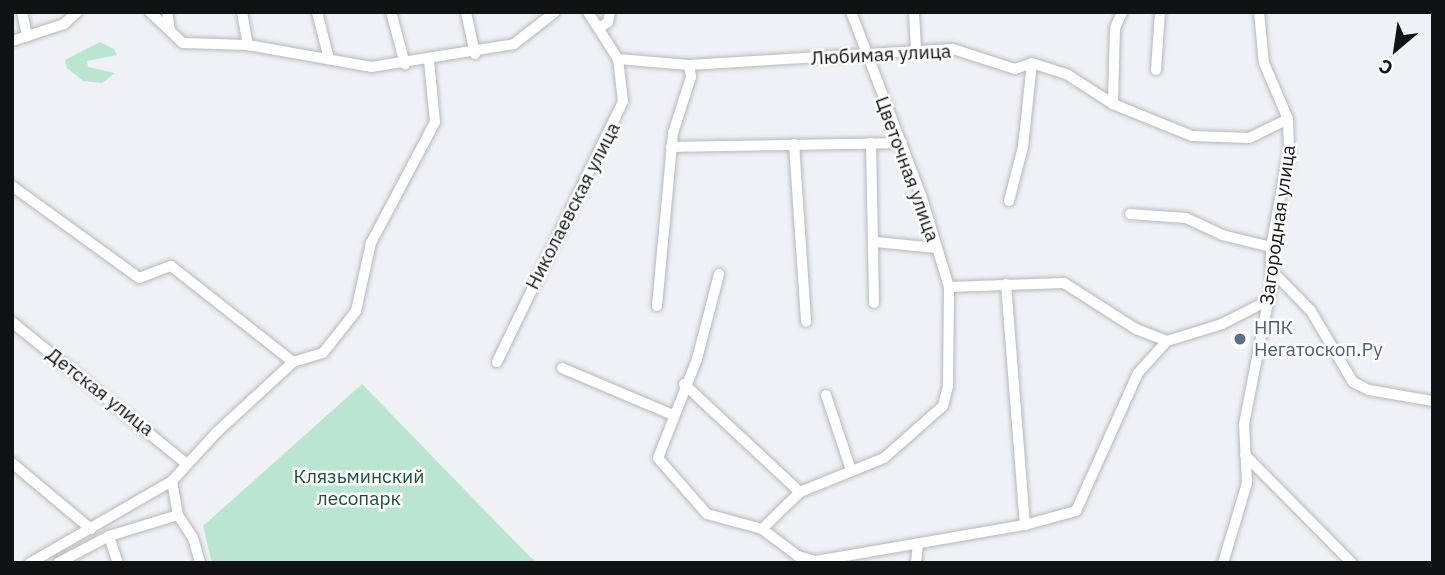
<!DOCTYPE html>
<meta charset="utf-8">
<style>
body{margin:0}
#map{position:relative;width:1445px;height:575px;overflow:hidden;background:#eff1f4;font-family:"IBM Plex Sans",sans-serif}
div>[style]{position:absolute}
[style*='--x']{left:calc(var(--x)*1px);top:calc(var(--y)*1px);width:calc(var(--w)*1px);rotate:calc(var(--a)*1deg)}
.green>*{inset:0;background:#bae5d0}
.roads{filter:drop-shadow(0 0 2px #b6b8bb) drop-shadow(0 0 2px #b6b8bb)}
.minor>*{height:10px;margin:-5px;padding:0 5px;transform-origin:5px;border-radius:5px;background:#fff}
.dots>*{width:19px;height:19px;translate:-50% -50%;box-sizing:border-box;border:4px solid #fefeff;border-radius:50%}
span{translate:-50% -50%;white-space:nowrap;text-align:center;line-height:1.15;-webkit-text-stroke:5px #fefeff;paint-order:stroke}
.street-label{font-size:19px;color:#111213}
.service-label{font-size:19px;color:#4e5e75}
.left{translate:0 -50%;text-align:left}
.park-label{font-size:19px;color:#1b513b}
.frame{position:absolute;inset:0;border:14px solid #111213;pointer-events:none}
.north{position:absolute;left:1361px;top:14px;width:70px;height:70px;-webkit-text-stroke:5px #fefeff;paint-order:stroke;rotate:209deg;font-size:19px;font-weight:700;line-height:28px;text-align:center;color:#111213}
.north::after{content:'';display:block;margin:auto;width:24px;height:32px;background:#111213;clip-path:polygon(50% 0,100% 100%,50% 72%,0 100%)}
</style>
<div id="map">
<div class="green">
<i style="clip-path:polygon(100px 42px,114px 49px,117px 55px,87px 61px,88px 67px,115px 73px,102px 83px,83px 81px,67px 68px,65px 60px)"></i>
<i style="clip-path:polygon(362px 384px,530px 557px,539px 563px,212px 563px,203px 526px)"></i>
</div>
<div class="roads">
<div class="minor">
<i style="--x:22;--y:12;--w:25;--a:78"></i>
<i style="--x:150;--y:12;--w:45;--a:43.2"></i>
<i style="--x:183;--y:43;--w:65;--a:1.8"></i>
<i style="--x:248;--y:45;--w:125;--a:10.1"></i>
<i style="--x:371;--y:67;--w:145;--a:-9.1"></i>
<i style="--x:514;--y:44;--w:52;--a:-38"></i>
<i style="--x:167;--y:12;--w:18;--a:81"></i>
<i style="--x:242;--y:12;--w:34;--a:80"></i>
<i style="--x:317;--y:12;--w:49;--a:75.7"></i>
<i style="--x:391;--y:12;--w:54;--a:74.9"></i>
<i style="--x:466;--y:12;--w:43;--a:77.9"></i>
<i style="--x:914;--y:12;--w:39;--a:87"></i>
<i style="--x:599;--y:28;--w:11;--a:-34"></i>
<i style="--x:608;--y:22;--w:10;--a:-79"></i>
<i style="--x:12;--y:41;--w:55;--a:-18.1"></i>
<i style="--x:64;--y:24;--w:18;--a:-43"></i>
<i style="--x:618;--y:59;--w:71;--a:4.8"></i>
<i style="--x:689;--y:65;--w:264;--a:-3.5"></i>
<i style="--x:953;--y:49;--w:65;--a:17.9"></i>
<i style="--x:1015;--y:69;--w:18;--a:-19"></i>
<i style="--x:1032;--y:63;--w:38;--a:18"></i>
<i style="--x:1068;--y:75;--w:54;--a:32.8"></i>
<i style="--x:1113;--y:104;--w:85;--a:22.1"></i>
<i style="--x:1192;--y:136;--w:57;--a:2"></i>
<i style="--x:1249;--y:138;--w:43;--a:-26"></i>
<i style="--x:1156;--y:70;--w:58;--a:-86.1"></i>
<i style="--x:1113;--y:104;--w:76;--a:-88.5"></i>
<i style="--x:1115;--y:28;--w:17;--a:-66"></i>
<i style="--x:871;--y:143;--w:160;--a:88.9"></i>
<i style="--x:794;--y:144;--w:178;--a:86.1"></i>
<i style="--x:671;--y:147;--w:231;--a:-1"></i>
<i style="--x:12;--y:186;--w:157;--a:35.9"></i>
<i style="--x:139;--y:278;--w:34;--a:-21"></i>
<i style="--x:171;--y:266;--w:155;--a:38.2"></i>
<i style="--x:1009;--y:201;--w:56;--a:-75.5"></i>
<i style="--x:1023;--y:147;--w:84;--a:-83.9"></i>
<i style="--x:1130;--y:214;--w:56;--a:4.1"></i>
<i style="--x:1186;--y:218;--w:40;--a:25"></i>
<i style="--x:1222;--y:235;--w:50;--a:13.8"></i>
<i style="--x:876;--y:242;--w:60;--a:5.7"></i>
<i style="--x:1271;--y:270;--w:57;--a:45.7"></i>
<i style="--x:1311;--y:311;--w:82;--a:59.4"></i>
<i style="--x:1353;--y:382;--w:18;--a:27"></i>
<i style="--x:1369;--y:390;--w:65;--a:9.8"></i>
<i style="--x:719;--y:274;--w:88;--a:104.5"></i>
<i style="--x:697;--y:359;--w:106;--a:111.5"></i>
<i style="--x:658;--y:458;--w:74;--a:48.8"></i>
<i style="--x:707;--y:514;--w:57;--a:15.3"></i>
<i style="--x:762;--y:529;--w:45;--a:36.9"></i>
<i style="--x:798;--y:556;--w:19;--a:16"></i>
<i style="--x:816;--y:561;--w:212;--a:-9.8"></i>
<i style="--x:1025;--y:525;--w:53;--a:-15.4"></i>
<i style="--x:1076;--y:511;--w:151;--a:-65.8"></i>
<i style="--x:1138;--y:373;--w:43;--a:-47.8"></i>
<i style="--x:1006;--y:284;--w:242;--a:85.5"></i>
<i style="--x:949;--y:287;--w:115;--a:-2"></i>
<i style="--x:1064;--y:283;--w:85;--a:32.6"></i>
<i style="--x:1136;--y:329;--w:33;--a:21"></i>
<i style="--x:1167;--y:341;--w:58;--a:-17.2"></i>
<i style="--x:1222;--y:324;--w:53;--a:-27.1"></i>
<i style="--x:657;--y:306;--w:174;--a:-84.7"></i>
<i style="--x:673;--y:133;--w:59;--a:-72.2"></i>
<i style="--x:691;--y:77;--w:12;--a:-99"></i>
<i style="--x:12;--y:322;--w:225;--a:39.1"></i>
<i style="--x:497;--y:362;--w:290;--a:-64.2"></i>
<i style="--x:623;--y:101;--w:42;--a:-96.8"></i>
<i style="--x:618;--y:59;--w:56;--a:-122.6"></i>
<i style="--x:562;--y:368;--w:121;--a:22.9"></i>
<i style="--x:684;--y:384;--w:158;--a:43"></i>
<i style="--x:826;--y:395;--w:79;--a:71.6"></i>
<i style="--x:1245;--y:455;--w:152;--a:45.3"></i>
<i style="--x:12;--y:463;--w:103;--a:39.9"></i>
<i style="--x:178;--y:515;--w:27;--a:57"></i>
<i style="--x:193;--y:538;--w:26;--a:74"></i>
<i style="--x:762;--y:529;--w:53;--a:-44.2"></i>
<i style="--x:800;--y:492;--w:91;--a:-22"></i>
<i style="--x:884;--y:458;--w:79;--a:-41.4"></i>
<i style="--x:943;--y:406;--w:21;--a:-76"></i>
<i style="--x:948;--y:386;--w:99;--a:-89.4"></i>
<i style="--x:949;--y:287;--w:96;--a:-106.9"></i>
<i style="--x:921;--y:195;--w:196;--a:-110.9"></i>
<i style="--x:109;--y:536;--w:28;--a:72"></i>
<i style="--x:30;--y:563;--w:164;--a:-30"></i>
<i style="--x:172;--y:481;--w:67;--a:-47.4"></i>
<i style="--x:217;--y:432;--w:103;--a:-42.6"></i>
<i style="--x:293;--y:362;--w:31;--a:-17"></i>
<i style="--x:323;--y:353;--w:53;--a:-51.8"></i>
<i style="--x:356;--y:311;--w:70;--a:-77.6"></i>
<i style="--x:371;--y:243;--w:137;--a:-62.1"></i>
<i style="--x:435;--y:122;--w:61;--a:-95.6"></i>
<i style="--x:58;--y:563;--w:58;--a:-27.9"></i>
<i style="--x:109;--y:536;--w:72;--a:-16.9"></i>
<i style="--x:178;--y:515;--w:35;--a:-100"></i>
<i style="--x:916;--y:563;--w:18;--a:-84"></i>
<i style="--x:1223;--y:563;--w:84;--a:-73.3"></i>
<i style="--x:1247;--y:483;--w:59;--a:-92.9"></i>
<i style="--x:1244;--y:424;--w:141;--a:-78.9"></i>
<i style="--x:1271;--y:286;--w:39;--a:-90"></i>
<i style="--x:1271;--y:247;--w:99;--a:-79.5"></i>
<i style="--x:1289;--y:150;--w:31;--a:-92"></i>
<i style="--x:1288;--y:119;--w:61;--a:-113.2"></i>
<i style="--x:1264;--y:63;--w:51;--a:-95.6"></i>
</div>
</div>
<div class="dots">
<i style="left:1240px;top:339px;background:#5c6f8a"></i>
</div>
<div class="street-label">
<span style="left:881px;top:55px;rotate:-3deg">Любимая улица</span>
<span style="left:907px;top:169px;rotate:70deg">Цветочная улица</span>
<span style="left:573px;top:206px;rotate:-63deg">Николаевская улица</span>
<span style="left:1278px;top:225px;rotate:-82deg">Загородная улица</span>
<span style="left:100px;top:392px;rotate:38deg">Детская улица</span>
</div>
<div class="service-label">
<span class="left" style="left:1254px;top:339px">НПК<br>Негатоскоп.Ру</span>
</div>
<div class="park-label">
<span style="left:359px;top:488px">Клязьминский<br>лесопарк</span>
</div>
<div class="frame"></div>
<div class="north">С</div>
</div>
